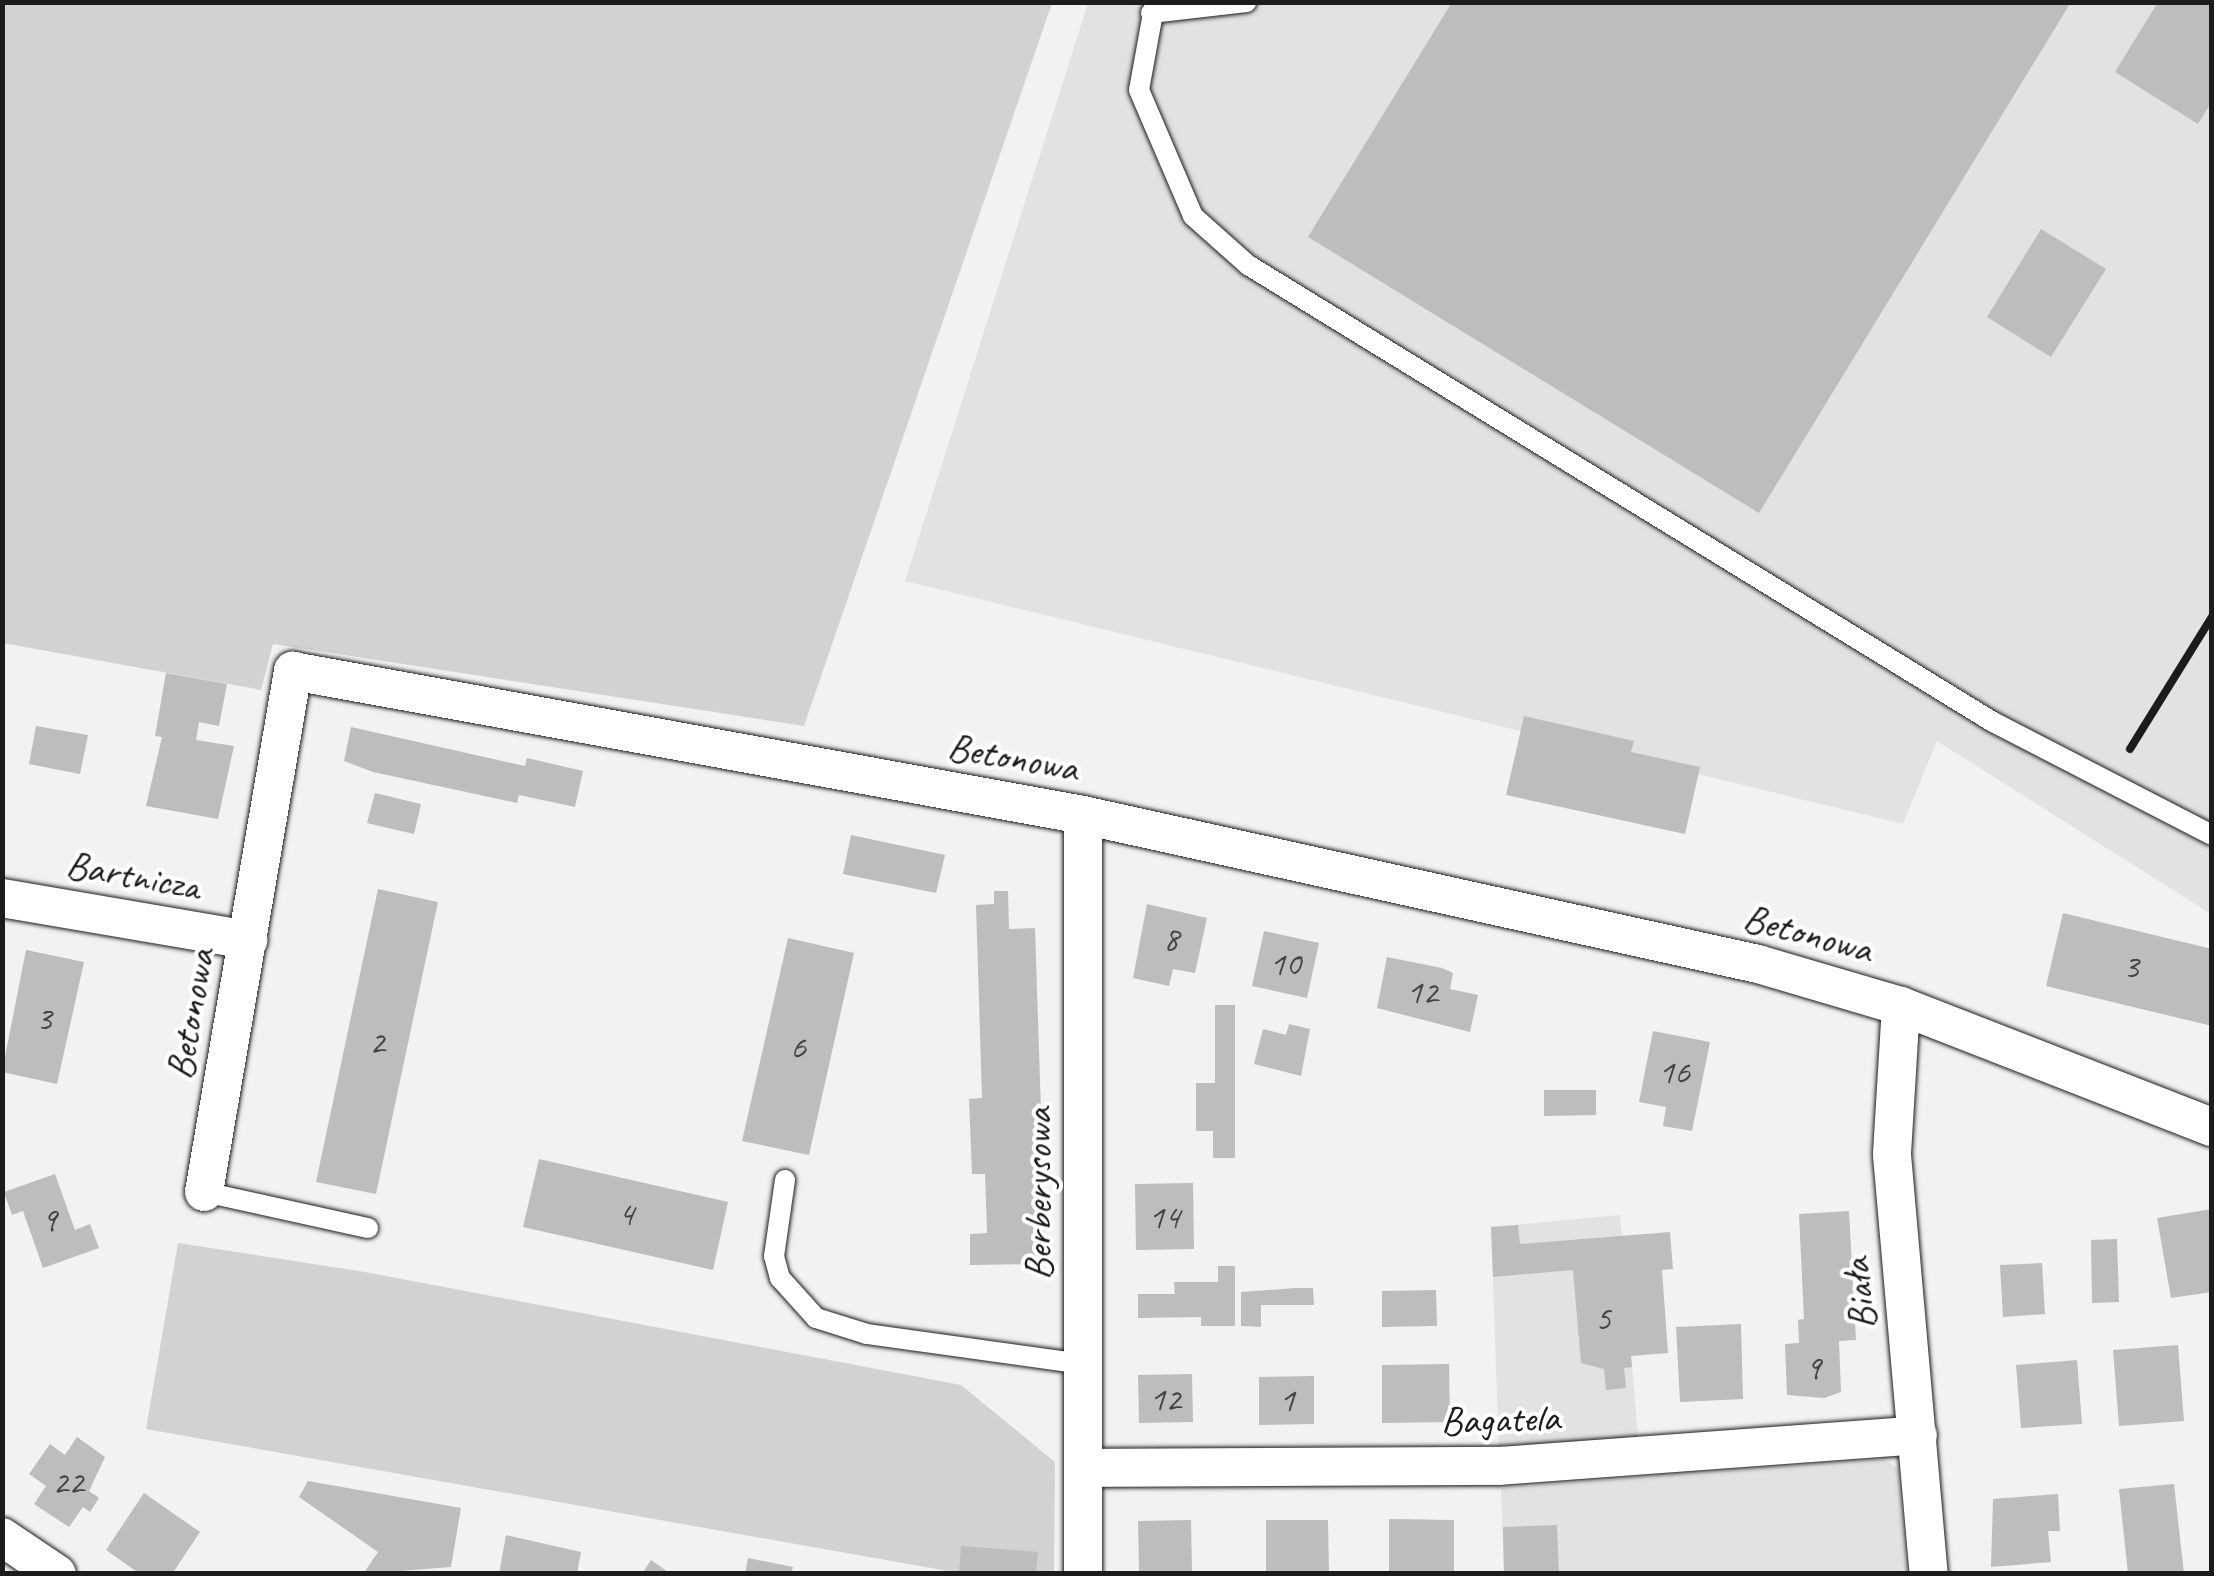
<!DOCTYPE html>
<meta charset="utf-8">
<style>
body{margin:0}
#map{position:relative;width:2214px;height:1576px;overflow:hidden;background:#f2f2f2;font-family:Caveat,sans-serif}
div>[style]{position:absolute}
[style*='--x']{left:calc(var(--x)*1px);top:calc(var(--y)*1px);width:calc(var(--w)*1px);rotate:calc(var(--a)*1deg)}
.built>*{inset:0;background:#e2e2e2}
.green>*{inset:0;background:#d2d2d2}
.building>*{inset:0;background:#bdbdbd}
.roads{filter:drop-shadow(0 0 2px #1c1c1c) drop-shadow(0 0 2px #1c1c1c)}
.service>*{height:20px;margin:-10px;padding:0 10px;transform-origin:10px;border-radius:10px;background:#fff}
.minor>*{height:38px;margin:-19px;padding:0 19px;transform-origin:19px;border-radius:19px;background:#fff}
.rail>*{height:8px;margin:-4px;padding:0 4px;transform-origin:4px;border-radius:4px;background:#1c1c1c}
span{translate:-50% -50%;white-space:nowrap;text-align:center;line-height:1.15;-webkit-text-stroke:8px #fff;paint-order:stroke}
.number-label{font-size:35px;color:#444}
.number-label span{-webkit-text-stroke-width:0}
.street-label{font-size:40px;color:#1c1c1c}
.frame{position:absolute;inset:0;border:5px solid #1c1c1c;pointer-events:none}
</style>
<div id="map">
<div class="built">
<i style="clip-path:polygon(1088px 3px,2211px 3px,2211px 914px,1937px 741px,1903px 824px,905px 581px)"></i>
<i style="clip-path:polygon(1620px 1215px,1638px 1439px,1499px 1451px,1491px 1227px)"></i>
<i style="clip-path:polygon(1884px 1459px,1898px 1469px,1907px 1573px,1504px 1573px,1501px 1488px)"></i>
</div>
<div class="green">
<i style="clip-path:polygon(2px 3px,1052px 3px,804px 726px,273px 644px,261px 690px,3px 643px)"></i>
<i style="clip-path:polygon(178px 1243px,365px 1272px,961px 1385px,1055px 1462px,1054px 1573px,959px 1573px,146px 1429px)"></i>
</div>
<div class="building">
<i style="clip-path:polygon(1452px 2px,2071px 2px,1759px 513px,1308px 237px)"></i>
<i style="clip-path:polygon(2158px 2px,2212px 2px,2212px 101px,2198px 124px,2115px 72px)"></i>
<i style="clip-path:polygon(2041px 229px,2106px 269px,2051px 357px,1987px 317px)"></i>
<i style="clip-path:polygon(166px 673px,227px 684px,219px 726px,199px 722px,196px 740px,234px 746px,218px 819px,146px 806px,162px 737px,155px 736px)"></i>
<i style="clip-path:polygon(1524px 716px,1634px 741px,1631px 752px,1700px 767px,1685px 834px,1506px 795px)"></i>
<i style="clip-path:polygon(36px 726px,88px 735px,80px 774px,29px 764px)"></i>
<i style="clip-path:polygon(351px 727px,525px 766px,527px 758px,583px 771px,575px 807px,519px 795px,517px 803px,373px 772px,344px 761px)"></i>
<i style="clip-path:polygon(375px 793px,421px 804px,414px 834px,367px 823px)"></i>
<i style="clip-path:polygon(851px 835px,945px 855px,936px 893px,843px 874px)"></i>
<i style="clip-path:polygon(378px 889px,438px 902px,376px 1194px,316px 1182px)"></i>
<i style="clip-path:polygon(994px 891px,1008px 891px,1009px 929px,1035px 928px,1046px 1264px,970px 1265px,970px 1234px,987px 1233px,985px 1174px,972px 1174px,969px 1099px,982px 1098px,976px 905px,994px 904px)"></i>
<i style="clip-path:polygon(1147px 904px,1207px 918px,1195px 973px,1173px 969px,1169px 986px,1133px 978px)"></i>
<i style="clip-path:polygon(2063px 913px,2212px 949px,2212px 1026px,2046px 986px)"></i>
<i style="clip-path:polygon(1264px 931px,1319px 943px,1307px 998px,1252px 986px)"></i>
<i style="clip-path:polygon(788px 938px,854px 953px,809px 1155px,742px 1141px)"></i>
<i style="clip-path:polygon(26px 950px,84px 962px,57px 1084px,2px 1072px)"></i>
<i style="clip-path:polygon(1387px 957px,1442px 968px,1453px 973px,1450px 989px,1478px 995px,1470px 1032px,1377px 1008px)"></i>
<i style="clip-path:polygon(1215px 1005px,1235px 1005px,1235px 1158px,1213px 1158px,1213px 1131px,1196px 1131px,1196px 1083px,1215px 1083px)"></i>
<i style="clip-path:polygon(1289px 1024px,1310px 1029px,1301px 1076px,1254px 1064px,1263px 1029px,1286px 1035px)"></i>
<i style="clip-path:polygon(1653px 1031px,1710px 1042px,1692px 1131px,1663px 1126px,1666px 1107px,1639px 1102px)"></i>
<i style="clip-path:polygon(1544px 1090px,1596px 1090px,1596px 1115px,1544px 1116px)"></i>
<i style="clip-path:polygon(539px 1159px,728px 1202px,713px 1270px,523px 1227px)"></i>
<i style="clip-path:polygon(55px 1174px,75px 1230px,90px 1224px,99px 1248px,43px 1268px,23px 1211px,12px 1215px,4px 1192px)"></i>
<i style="clip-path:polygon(1193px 1183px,1194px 1249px,1136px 1250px,1135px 1184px)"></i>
<i style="clip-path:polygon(2212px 1209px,2212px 1292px,2171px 1298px,2157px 1218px)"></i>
<i style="clip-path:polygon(1849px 1211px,1856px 1340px,1839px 1341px,1841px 1392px,1824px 1398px,1787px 1395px,1785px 1344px,1799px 1343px,1798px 1320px,1804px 1319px,1799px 1214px)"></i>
<i style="clip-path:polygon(1518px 1225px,1520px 1244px,1670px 1232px,1673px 1269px,1662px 1270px,1668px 1353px,1631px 1356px,1632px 1367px,1624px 1368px,1626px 1388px,1606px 1390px,1604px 1369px,1581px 1363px,1573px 1270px,1493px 1277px,1491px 1227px)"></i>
<i style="clip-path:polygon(2117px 1239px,2119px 1302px,2092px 1303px,2091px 1240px)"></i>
<i style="clip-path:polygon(2042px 1263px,2045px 1314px,2003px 1317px,2000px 1265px)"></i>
<i style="clip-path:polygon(1218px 1266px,1235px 1266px,1235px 1326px,1201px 1326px,1201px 1317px,1138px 1318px,1138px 1294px,1175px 1294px,1174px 1282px,1218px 1282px)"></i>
<i style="clip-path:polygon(1296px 1288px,1313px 1288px,1314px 1305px,1261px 1305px,1261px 1327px,1241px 1326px,1241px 1292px)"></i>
<i style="clip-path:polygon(1436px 1290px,1437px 1326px,1382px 1327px,1382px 1291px)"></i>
<i style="clip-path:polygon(1741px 1324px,1743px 1399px,1680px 1402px,1676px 1327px)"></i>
<i style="clip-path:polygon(2178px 1345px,2184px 1421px,2119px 1426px,2113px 1350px)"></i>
<i style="clip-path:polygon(2077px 1360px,2082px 1424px,2021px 1428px,2016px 1365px)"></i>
<i style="clip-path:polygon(1449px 1364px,1450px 1422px,1382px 1423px,1382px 1365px)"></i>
<i style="clip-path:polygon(1192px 1374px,1193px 1422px,1139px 1423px,1138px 1375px)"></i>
<i style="clip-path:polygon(1314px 1376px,1314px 1424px,1259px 1425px,1259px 1377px)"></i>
<i style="clip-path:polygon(77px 1437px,105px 1457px,89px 1491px,99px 1498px,90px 1512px,83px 1507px,69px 1527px,34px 1504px,46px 1486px,29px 1474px,50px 1444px,65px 1455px)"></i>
<i style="clip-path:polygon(308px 1481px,461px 1508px,451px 1567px,363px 1574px,378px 1552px,299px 1497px)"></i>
<i style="clip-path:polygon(2174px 1484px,2184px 1574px,2128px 1574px,2119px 1489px)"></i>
<i style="clip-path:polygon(144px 1493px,200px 1532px,172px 1574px,140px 1574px,106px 1550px)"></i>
<i style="clip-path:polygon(2058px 1494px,2060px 1531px,2048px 1531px,2051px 1562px,1991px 1567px,1993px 1499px)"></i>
<i style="clip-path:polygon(1389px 1519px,1454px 1520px,1454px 1574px,1389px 1574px)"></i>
<i style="clip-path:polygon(1191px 1520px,1192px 1571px,1139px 1572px,1138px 1521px)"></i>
<i style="clip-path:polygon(1266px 1520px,1328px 1520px,1329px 1574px,1266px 1574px)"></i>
<i style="clip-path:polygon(1557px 1525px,1559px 1574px,1504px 1574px,1503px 1527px)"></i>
<i style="clip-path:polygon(506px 1535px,581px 1552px,577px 1574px,499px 1574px)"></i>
<i style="clip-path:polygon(961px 1546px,1038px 1552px,1036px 1574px,959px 1574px)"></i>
<i style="clip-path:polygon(748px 1558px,793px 1567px,791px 1574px,745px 1574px)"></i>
<i style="clip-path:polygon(651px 1560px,671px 1574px,642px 1574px)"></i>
</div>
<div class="roads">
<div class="service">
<i style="--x:1155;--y:2;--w:89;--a:100.3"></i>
<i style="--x:1139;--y:90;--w:137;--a:66.8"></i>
<i style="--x:1193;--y:216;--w:74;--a:41.7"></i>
<i style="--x:1248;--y:265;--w:874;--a:31.53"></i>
<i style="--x:1993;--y:722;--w:246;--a:27.3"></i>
<i style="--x:1151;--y:13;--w:96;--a:-6.6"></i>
<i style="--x:785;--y:1180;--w:77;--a:98.2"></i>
<i style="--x:774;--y:1256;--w:23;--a:75"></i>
<i style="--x:780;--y:1278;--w:54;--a:48"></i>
<i style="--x:816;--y:1318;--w:53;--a:17.4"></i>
<i style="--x:867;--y:1334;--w:218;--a:7.9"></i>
<i style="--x:204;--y:1192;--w:168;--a:12.4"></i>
</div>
<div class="minor">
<i style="--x:1083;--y:815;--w:759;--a:90"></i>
<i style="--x:2;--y:898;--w:250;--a:9.7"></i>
<i style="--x:1901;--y:1006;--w:149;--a:93.5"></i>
<i style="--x:1892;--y:1155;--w:421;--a:85"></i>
<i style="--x:204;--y:1192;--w:529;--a:-80.31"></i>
<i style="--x:293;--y:671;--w:803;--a:10.33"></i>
<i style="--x:1083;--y:815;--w:691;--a:12.45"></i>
<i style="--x:1758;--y:964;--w:149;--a:16.4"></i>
<i style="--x:1901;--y:1006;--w:334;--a:21.3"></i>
<i style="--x:1084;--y:1468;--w:415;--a:-0.3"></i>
<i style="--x:1499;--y:1466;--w:420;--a:-4.2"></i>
<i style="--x:2;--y:1537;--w:66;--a:33.9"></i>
</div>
</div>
<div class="rail">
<i style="--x:2130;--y:749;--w:155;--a:-58.2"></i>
</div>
<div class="number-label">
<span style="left:1171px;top:939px">8</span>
<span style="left:1285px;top:964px">10</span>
<span style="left:2131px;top:967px">3</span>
<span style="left:1422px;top:992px">12</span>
<span style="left:44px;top:1019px">3</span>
<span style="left:377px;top:1042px">2</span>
<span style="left:798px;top:1047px">6</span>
<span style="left:1674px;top:1072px">16</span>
<span style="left:626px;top:1214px">4</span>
<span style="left:1164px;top:1217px">14</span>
<span style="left:49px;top:1220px">9</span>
<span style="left:1603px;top:1319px">5</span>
<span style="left:1813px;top:1368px">9</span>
<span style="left:1165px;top:1399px">12</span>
<span style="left:1287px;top:1400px">1</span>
<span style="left:68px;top:1482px">22</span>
</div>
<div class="street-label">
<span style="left:1013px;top:757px;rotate:10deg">Betonowa</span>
<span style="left:133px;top:875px;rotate:10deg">Bartnicza</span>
<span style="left:1808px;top:933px;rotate:15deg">Betonowa</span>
<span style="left:190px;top:1014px;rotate:-80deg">Betonowa</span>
<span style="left:1038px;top:1194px;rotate:-90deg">Berberysowa</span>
<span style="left:1859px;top:1294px;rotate:-96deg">Biała</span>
<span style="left:1500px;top:1419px;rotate:-2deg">Bagatela</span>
</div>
<div class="frame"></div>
</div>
